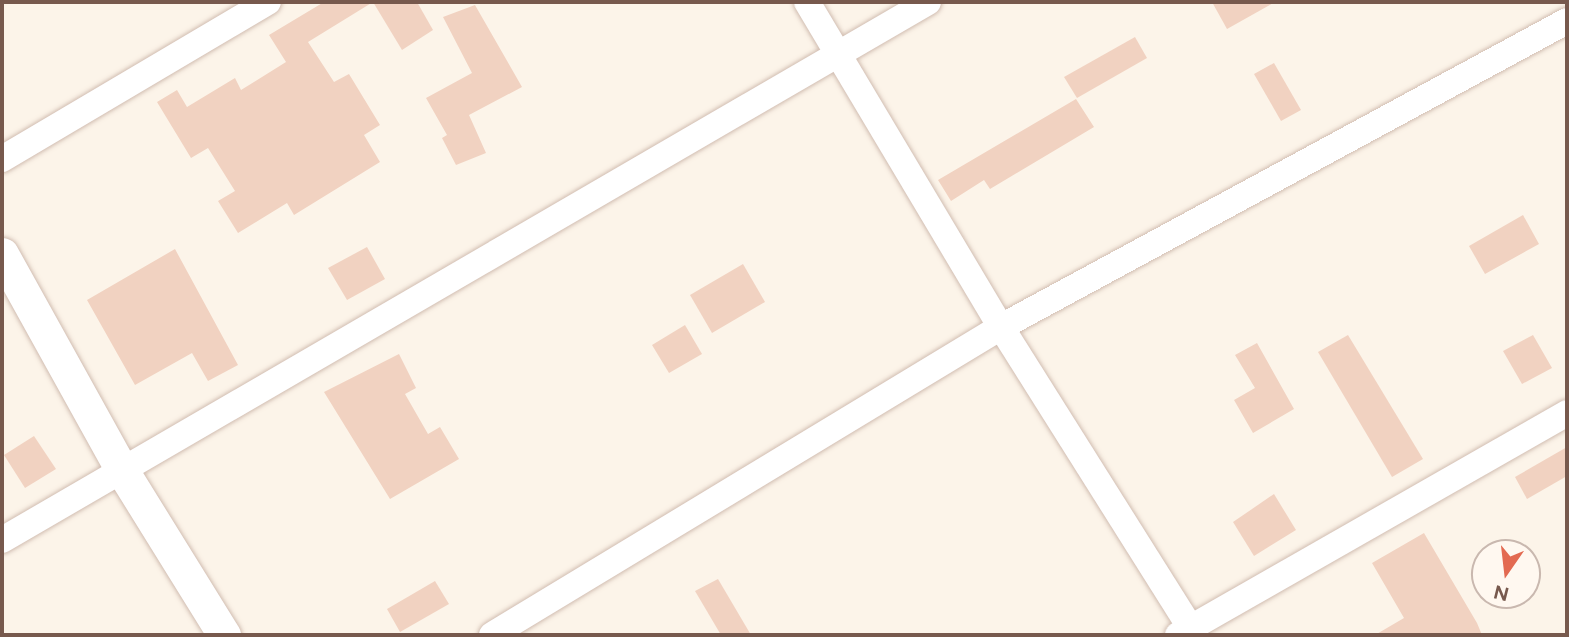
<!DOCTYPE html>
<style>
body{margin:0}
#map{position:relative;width:1569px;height:637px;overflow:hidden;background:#fcf4e9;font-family:Figtree,sans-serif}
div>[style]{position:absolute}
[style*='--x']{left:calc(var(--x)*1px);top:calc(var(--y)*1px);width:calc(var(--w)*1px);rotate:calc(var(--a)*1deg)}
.building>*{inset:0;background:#f1d2c1}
.roads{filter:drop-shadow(0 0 2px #d1bdb1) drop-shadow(0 0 2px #d1bdb1)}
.minor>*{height:26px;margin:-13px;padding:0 13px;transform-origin:13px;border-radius:13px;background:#fff}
.tertiary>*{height:33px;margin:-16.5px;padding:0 16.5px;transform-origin:16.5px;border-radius:16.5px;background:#fff}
span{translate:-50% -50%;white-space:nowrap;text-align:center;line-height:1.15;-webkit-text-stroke:5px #fff8f0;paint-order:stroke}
.frame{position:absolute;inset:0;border:4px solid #77594d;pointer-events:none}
.north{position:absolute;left:1471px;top:539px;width:70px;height:70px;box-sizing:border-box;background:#fff8f0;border:2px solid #c9b8af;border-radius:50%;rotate:194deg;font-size:19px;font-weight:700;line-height:28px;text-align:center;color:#77594d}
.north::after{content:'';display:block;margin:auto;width:24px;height:32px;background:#e36a51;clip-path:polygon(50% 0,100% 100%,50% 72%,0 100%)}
</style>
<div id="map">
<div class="building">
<i style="clip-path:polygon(324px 2px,373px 2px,308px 42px,334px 82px,349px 74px,380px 125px,364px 135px,380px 162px,294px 215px,287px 203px,238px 233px,218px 201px,235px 191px,208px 148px,191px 158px,157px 102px,177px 90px,187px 107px,235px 78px,241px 90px,286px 62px,269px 35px)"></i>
<i style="clip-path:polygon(373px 2px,417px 2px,433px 30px,402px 50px)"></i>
<i style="clip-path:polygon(1212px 2px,1275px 2px,1227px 29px)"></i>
<i style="clip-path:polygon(475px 5px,522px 87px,469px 115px,486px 153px,456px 165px,442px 138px,447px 135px,426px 98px,472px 73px,443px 17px)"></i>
<i style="clip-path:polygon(1135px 37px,1147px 58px,1077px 98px,1064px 77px)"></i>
<i style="clip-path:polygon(1274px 63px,1301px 110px,1281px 121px,1254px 74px)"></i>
<i style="clip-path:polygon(1076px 99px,1094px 127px,990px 189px,984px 180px,951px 201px,938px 180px)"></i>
<i style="clip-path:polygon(1523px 215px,1539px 244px,1485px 274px,1469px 246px)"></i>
<i style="clip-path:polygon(367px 247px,385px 279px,347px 300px,328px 268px)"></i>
<i style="clip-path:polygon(175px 249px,238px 365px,208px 381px,192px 353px,135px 385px,87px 300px)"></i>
<i style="clip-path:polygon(743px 264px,765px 302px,712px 333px,690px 295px)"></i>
<i style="clip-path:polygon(685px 325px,702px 354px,669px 373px,652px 345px)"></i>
<i style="clip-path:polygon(1348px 335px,1423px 459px,1392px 477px,1318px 352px)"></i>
<i style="clip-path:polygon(1533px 335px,1552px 368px,1522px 384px,1503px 351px)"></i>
<i style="clip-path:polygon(1257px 343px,1294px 409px,1253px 433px,1234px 400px,1255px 388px,1235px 355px)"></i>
<i style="clip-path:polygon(399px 354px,416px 388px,405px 394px,428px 434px,440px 427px,459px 459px,390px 499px,324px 392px)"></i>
<i style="clip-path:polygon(34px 436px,56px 469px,25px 488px,4px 455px)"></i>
<i style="clip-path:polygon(1567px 447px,1567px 476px,1527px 499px,1515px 477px)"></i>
<i style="clip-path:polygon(1274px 494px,1296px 530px,1254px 556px,1233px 522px)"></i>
<i style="clip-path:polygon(1424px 533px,1477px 623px,1482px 635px,1375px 635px,1404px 618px,1372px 563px)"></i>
<i style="clip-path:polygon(718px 579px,751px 635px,721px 635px,695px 591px)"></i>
<i style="clip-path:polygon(435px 581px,449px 604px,400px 632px,387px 609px)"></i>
</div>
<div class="roads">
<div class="minor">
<i style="--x:807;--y:2;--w:378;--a:59.2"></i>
<i style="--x:1001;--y:327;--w:364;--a:57.8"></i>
<i style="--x:2;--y:159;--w:309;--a:-30.6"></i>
<i style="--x:2;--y:540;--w:1071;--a:-30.16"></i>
<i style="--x:492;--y:635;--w:595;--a:-31.18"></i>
<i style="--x:1001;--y:327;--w:643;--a:-28.4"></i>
<i style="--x:1178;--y:635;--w:448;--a:-29.7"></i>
</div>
<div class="tertiary">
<i style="--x:2;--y:254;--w:249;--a:61"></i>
<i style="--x:123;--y:472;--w:192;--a:58.2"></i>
</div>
</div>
<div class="frame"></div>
<div class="north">N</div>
</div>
